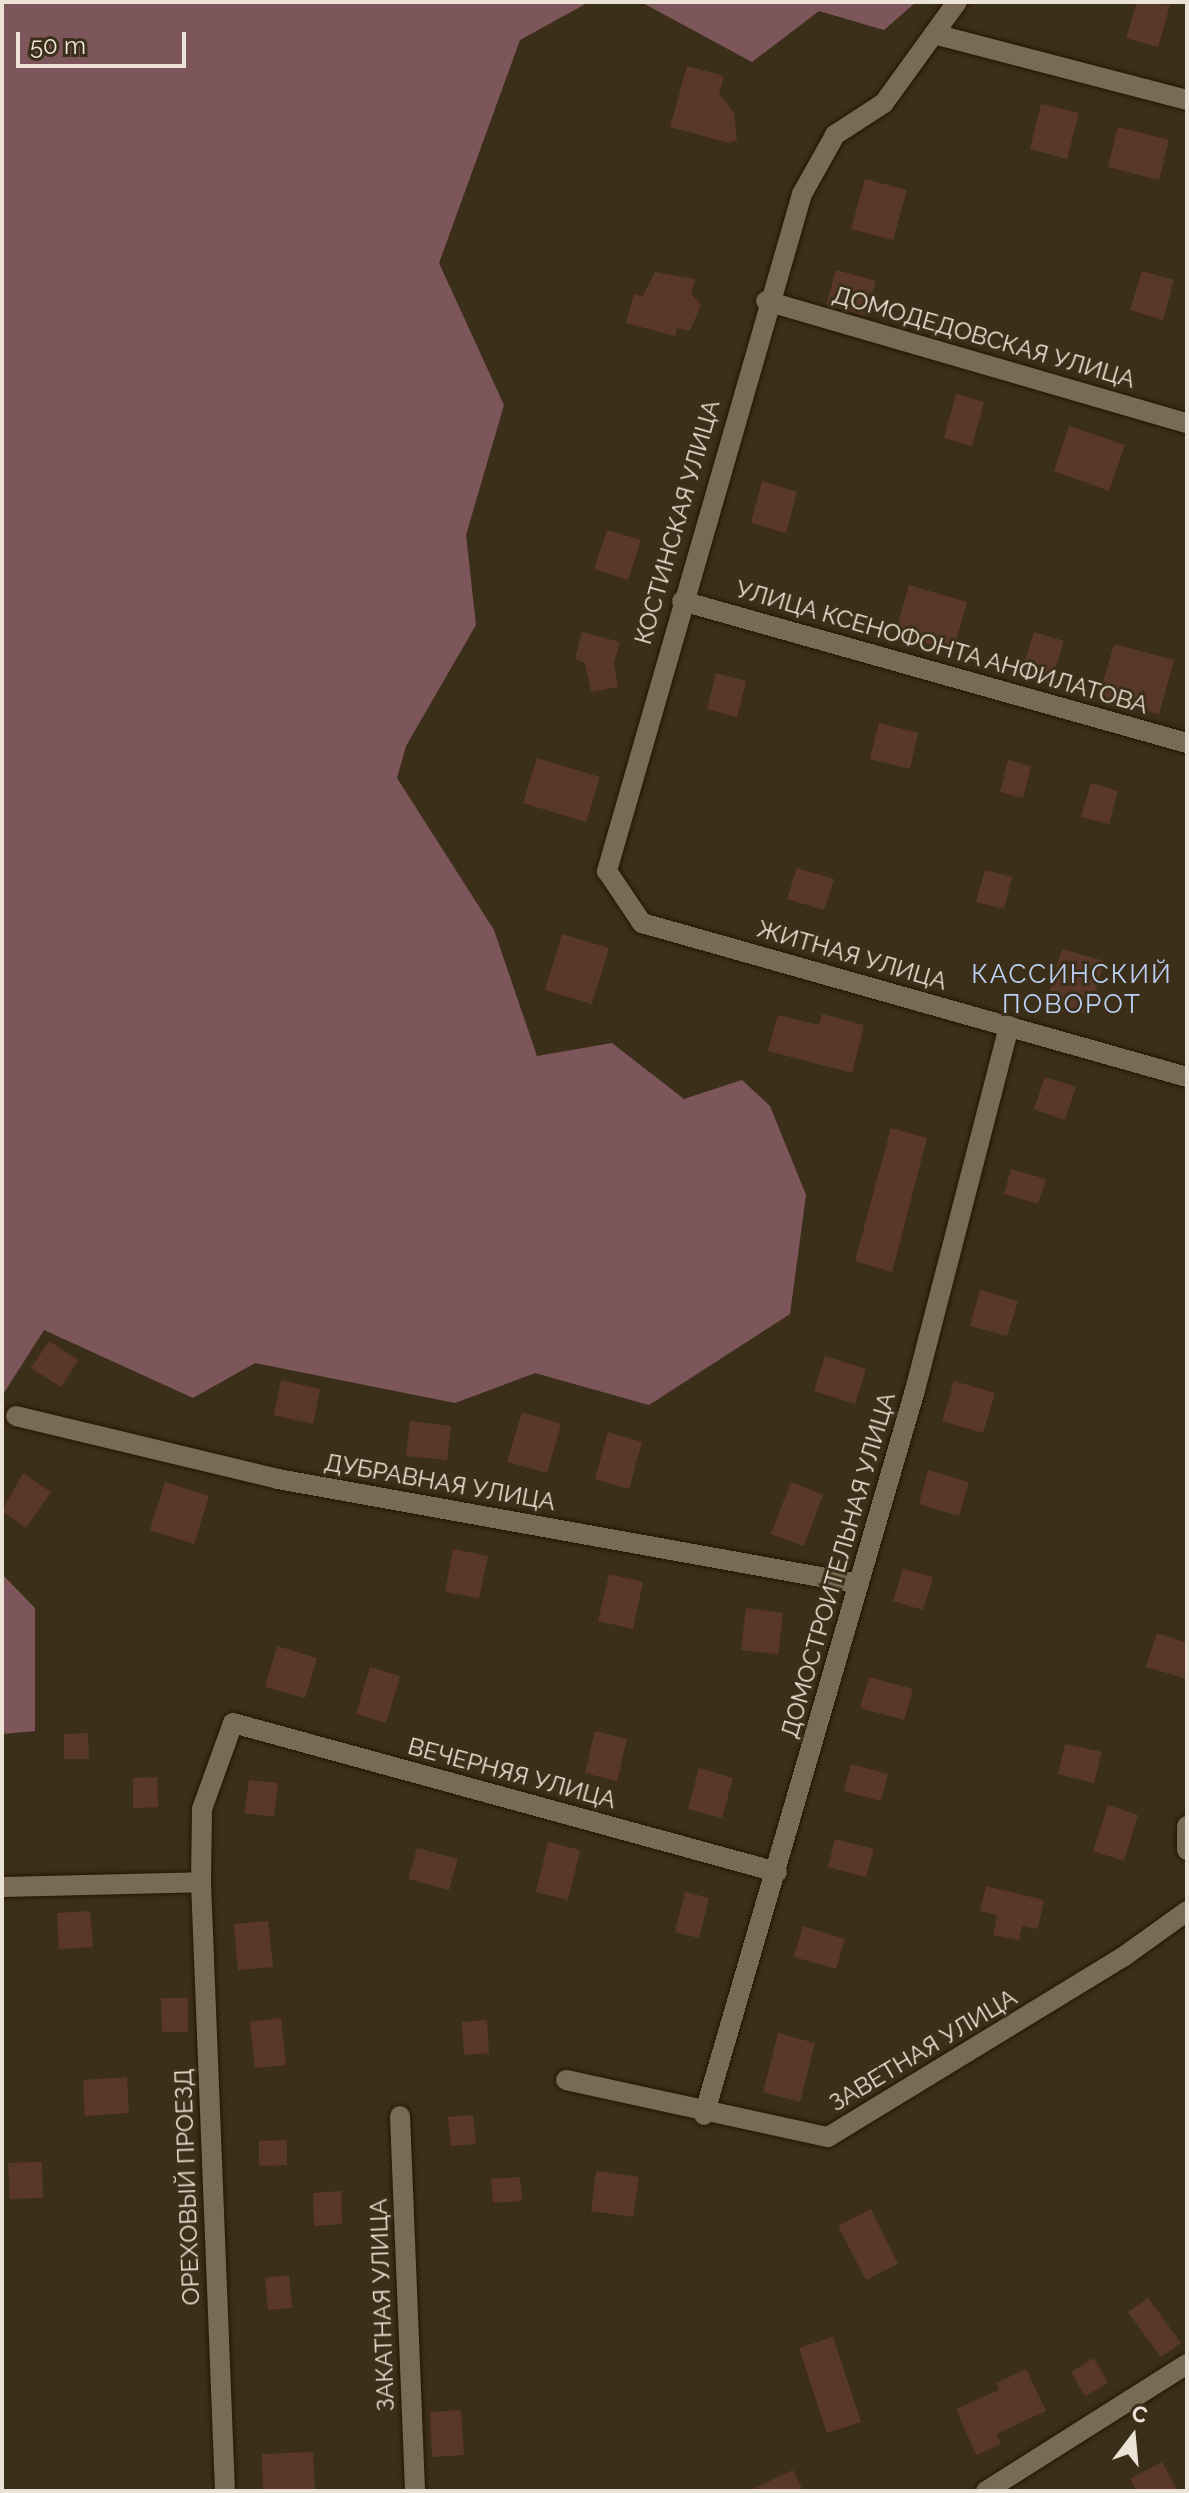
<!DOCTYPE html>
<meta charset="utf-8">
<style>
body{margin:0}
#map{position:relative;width:1189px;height:2493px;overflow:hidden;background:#3c2f19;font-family:Raleway,sans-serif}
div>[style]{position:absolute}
.forest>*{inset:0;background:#7d565c}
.building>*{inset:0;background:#59382a}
.roads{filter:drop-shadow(0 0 2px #231603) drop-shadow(0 0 2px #231603)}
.minor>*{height:20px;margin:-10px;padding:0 10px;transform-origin:10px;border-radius:10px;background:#796a53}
span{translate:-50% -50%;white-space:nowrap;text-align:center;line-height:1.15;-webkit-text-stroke:6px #3c2f19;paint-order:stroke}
.street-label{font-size:24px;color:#ebe3d6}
.neighbourhood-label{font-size:26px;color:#bccff7;letter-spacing:2px}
.frame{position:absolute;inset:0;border:4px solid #ebe3d6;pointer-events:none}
.north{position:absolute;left:1093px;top:2397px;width:80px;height:80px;-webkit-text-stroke:6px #3c2f19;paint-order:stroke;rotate:16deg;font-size:22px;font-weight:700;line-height:32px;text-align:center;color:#ebe3d6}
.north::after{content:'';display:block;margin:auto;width:28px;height:36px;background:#ebe3d6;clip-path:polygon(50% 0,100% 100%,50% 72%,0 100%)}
.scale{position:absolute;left:16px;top:32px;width:170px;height:36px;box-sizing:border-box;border:4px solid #ebe3d6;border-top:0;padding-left:10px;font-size:24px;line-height:28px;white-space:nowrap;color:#ebe3d6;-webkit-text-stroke:6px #3c2f19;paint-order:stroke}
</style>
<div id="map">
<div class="forest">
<i style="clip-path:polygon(2px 2px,589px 2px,520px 40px,439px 263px,504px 405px,466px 535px,476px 625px,406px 746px,397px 778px,494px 930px,537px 1056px,612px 1043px,684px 1099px,742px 1080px,770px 1106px,806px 1195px,790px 1314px,649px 1405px,535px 1373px,455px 1403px,255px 1363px,193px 1398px,44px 1330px,2px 1396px)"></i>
<i style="clip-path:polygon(641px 2px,916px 2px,884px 30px,819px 11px,752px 62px)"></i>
<i style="clip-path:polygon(2px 1574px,35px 1608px,35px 1731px,2px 1734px)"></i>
</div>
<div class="building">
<i style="clip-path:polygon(1137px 2px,1170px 5px,1158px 47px,1126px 38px)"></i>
<i style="clip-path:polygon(687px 66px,724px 76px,719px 93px,734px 113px,737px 140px,730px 143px,670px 127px)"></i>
<i style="clip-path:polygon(1041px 104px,1079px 113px,1067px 159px,1030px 149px)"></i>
<i style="clip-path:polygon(1118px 127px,1169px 140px,1159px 180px,1108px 167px)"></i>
<i style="clip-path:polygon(865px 179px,907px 190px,893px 240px,851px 229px)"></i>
<i style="clip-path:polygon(836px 270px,876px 281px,866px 316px,826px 305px)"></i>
<i style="clip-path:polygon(1142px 271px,1174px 280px,1163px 320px,1130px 310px)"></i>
<i style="clip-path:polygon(655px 272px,695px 279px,691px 294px,701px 305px,690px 331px,677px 328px,675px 336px,626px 323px,634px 294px,643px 296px)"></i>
<i style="clip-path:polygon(956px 394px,984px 402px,972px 446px,944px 438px)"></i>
<i style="clip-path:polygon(1069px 426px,1125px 445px,1109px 491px,1054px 471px)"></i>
<i style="clip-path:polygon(762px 481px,797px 492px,786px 533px,751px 523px)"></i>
<i style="clip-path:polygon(607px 530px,641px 540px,628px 580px,594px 569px)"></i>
<i style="clip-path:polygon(909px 585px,967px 602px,953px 651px,895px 634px)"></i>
<i style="clip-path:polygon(582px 632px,620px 642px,614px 663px,618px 687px,591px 692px,585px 663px,575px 659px)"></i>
<i style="clip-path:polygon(1034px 632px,1064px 641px,1051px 683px,1021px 674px)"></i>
<i style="clip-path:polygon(1114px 644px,1174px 660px,1159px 714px,1099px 696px)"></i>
<i style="clip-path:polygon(716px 673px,746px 681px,737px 717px,707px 709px)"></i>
<i style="clip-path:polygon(879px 723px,918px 733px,910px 769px,870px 759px)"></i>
<i style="clip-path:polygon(537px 758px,600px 777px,586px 822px,523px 803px)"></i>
<i style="clip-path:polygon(1008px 760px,1031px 766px,1023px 798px,1000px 792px)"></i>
<i style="clip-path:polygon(1091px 783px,1118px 791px,1109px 824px,1081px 817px)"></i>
<i style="clip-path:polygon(797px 868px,834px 879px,824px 910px,787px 899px)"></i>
<i style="clip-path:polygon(985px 870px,1012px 877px,1004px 909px,976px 902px)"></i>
<i style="clip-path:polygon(562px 934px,609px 948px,592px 1004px,545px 990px)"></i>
<i style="clip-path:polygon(1062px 949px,1104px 961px,1089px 1015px,1046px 1003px)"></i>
<i style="clip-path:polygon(822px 1014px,864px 1025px,852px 1073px,768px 1051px,778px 1015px,819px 1025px)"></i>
<i style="clip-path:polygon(1045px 1077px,1076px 1087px,1065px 1120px,1034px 1109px)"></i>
<i style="clip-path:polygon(891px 1128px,927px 1138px,892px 1272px,855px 1261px)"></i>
<i style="clip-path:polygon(1011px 1169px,1046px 1179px,1038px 1204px,1004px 1194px)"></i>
<i style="clip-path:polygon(980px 1290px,1018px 1301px,1007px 1336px,970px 1326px)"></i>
<i style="clip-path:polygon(49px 1341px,78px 1360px,61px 1387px,31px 1368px)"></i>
<i style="clip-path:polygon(825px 1356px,866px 1369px,855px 1404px,814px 1391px)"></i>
<i style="clip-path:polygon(281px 1380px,320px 1389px,313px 1424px,274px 1415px)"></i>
<i style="clip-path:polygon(954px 1381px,995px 1393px,983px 1433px,942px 1421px)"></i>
<i style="clip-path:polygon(522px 1412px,561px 1424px,547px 1473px,507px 1462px)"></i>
<i style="clip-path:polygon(410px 1421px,451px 1426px,447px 1460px,406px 1456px)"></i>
<i style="clip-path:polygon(608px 1432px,642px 1442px,629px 1489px,595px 1479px)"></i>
<i style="clip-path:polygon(928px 1470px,969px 1482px,959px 1516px,919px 1504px)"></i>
<i style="clip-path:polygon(23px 1473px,51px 1492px,26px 1528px,2px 1511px)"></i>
<i style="clip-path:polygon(165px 1482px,209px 1496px,194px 1544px,150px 1530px)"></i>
<i style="clip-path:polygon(791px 1482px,823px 1495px,804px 1546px,771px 1534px)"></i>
<i style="clip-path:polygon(453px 1549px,488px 1556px,479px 1598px,445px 1592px)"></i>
<i style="clip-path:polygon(903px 1569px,933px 1577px,923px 1610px,893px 1601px)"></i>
<i style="clip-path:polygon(609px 1574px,643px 1582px,633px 1629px,598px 1621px)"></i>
<i style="clip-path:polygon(746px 1608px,783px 1613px,778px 1654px,741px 1650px)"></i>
<i style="clip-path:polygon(1157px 1633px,1187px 1643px,1187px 1679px,1146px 1667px)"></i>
<i style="clip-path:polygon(277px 1646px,317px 1658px,305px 1698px,265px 1687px)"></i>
<i style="clip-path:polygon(370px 1667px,400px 1676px,386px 1723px,356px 1714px)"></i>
<i style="clip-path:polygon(869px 1677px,913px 1689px,904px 1720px,860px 1708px)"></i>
<i style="clip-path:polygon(595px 1731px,627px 1739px,617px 1781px,585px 1773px)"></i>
<i style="clip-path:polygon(88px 1733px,89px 1759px,64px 1759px,64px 1734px)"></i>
<i style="clip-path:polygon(1065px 1744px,1102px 1752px,1094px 1783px,1058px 1774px)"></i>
<i style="clip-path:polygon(851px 1764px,888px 1774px,881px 1801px,844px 1791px)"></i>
<i style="clip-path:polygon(699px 1768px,733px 1778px,722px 1818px,688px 1809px)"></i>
<i style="clip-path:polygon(157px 1777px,158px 1807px,133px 1808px,133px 1778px)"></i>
<i style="clip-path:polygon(249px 1780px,278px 1783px,274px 1817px,244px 1813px)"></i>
<i style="clip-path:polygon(1108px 1805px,1138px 1815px,1124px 1861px,1093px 1851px)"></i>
<i style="clip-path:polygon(835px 1839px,874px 1849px,866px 1877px,828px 1867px)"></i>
<i style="clip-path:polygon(548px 1842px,580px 1850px,568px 1900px,536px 1892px)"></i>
<i style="clip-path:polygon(417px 1848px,458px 1859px,449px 1890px,408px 1879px)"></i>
<i style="clip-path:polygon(986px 1886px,1044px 1900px,1038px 1929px,1022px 1926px,1019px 1940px,993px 1935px,997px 1915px,980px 1911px)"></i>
<i style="clip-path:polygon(685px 1892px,709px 1898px,699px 1938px,675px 1932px)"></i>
<i style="clip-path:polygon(90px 1911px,93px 1947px,59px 1949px,57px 1913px)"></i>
<i style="clip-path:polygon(268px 1921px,273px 1967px,238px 1970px,234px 1924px)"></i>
<i style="clip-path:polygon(803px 1926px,845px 1939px,836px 1969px,794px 1957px)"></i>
<i style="clip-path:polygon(161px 1998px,188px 1998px,188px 2032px,162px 2032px)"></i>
<i style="clip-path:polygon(281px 2018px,286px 2065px,255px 2068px,250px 2022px)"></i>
<i style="clip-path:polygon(487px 2020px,489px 2053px,464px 2055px,462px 2022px)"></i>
<i style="clip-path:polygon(778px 2033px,815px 2043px,800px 2102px,763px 2092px)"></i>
<i style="clip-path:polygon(127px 2077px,129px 2113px,85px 2116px,83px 2080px)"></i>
<i style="clip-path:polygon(473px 2115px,476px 2144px,451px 2146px,448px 2117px)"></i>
<i style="clip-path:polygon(287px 2140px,287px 2165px,259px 2166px,259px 2141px)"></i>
<i style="clip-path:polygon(42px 2162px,43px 2198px,10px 2199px,8px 2163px)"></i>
<i style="clip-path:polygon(596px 2171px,639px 2177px,633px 2217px,591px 2211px)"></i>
<i style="clip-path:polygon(520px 2177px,522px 2201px,493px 2203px,491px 2179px)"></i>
<i style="clip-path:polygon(341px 2191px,342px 2224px,314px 2226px,313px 2193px)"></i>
<i style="clip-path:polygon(871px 2209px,898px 2264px,866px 2280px,838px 2226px)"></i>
<i style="clip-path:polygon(289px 2275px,292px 2308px,268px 2310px,265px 2278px)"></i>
<i style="clip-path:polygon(1148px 2298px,1181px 2343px,1161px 2357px,1128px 2312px)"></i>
<i style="clip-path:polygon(833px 2337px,861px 2422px,827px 2433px,799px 2348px)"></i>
<i style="clip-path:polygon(1094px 2358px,1108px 2383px,1085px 2396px,1071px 2372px)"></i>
<i style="clip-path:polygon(1026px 2369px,1046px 2411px,996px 2434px,1001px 2444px,976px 2455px,956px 2409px,999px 2390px,996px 2383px)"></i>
<i style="clip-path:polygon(461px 2410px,464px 2455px,432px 2457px,430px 2412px)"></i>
<i style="clip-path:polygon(313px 2452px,315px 2489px,263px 2491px,262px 2454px)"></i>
<i style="clip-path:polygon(1162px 2462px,1178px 2491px,1137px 2491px,1130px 2479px)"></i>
<i style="clip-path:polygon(793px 2470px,803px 2491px,748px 2491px)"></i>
</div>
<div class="roads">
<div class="minor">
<i style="left:957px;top:2px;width:125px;rotate:125.9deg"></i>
<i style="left:884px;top:103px;width:59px;rotate:146.9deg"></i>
<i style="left:835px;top:135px;width:68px;rotate:119.2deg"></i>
<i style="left:802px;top:194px;width:705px;rotate:106.07deg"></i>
<i style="left:607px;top:871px;width:63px;rotate:56.1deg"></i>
<i style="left:642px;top:923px;width:566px;rotate:15.78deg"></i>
<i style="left:934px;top:34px;width:261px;rotate:14.6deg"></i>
<i style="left:766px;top:301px;width:438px;rotate:16.2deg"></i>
<i style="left:682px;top:601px;width:525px;rotate:15.71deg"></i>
<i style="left:16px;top:1416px;width:269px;rotate:13.5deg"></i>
<i style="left:278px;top:1479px;width:590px;rotate:10.24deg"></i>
<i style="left:1187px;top:1826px;width:24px;rotate:90deg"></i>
<i style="left:2px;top:1887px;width:199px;rotate:-1.4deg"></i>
<i style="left:566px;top:2080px;width:268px;rotate:12.3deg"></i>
<i style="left:828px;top:2137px;width:346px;rotate:-31.4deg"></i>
<i style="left:1123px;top:1957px;width:79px;rotate:-35.7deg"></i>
<i style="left:704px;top:2115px;width:755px;rotate:-73.77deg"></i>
<i style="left:915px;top:1390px;width:376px;rotate:-75.5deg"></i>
<i style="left:400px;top:2116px;width:375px;rotate:87.7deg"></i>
<i style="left:225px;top:2491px;width:609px;rotate:-92.26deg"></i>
<i style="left:201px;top:1882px;width:73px;rotate:-89.2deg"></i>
<i style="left:202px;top:1809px;width:91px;rotate:-70.2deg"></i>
<i style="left:233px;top:1723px;width:564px;rotate:15.32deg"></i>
<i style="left:986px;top:2491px;width:238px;rotate:-32.3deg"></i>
</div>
</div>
<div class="street-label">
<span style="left:984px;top:337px;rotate:16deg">ДОМОДЕДОВСКАЯ УЛИЦА</span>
<span style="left:677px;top:522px;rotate:-74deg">КОСТИНСКАЯ УЛИЦА</span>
<span style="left:942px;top:647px;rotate:16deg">УЛИЦА КСЕНОФОНТА АНФИЛАТОВА</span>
<span style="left:852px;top:955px;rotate:16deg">ЖИТНАЯ УЛИЦА</span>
<span style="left:440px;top:1482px;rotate:10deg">ДУБРАВНАЯ УЛИЦА</span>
<span style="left:838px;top:1565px;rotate:-74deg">ДОМОСТРОИТЕЛЬНАЯ УЛИЦА</span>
<span style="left:512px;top:1773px;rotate:15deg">ВЕЧЕРНЯЯ УЛИЦА</span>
<span style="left:923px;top:2050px;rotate:-31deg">ЗАВЕТНАЯ УЛИЦА</span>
<span style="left:187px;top:2187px;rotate:-92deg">ОРЕХОВЫЙ ПРОЕЗД</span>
<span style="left:382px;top:2305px;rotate:-92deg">ЗАКАТНАЯ УЛИЦА</span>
</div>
<div class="neighbourhood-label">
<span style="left:1072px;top:990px">КАССИНСКИЙ<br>ПОВОРОТ</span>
</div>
<div class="frame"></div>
<div class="north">С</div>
<div class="scale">50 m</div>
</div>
